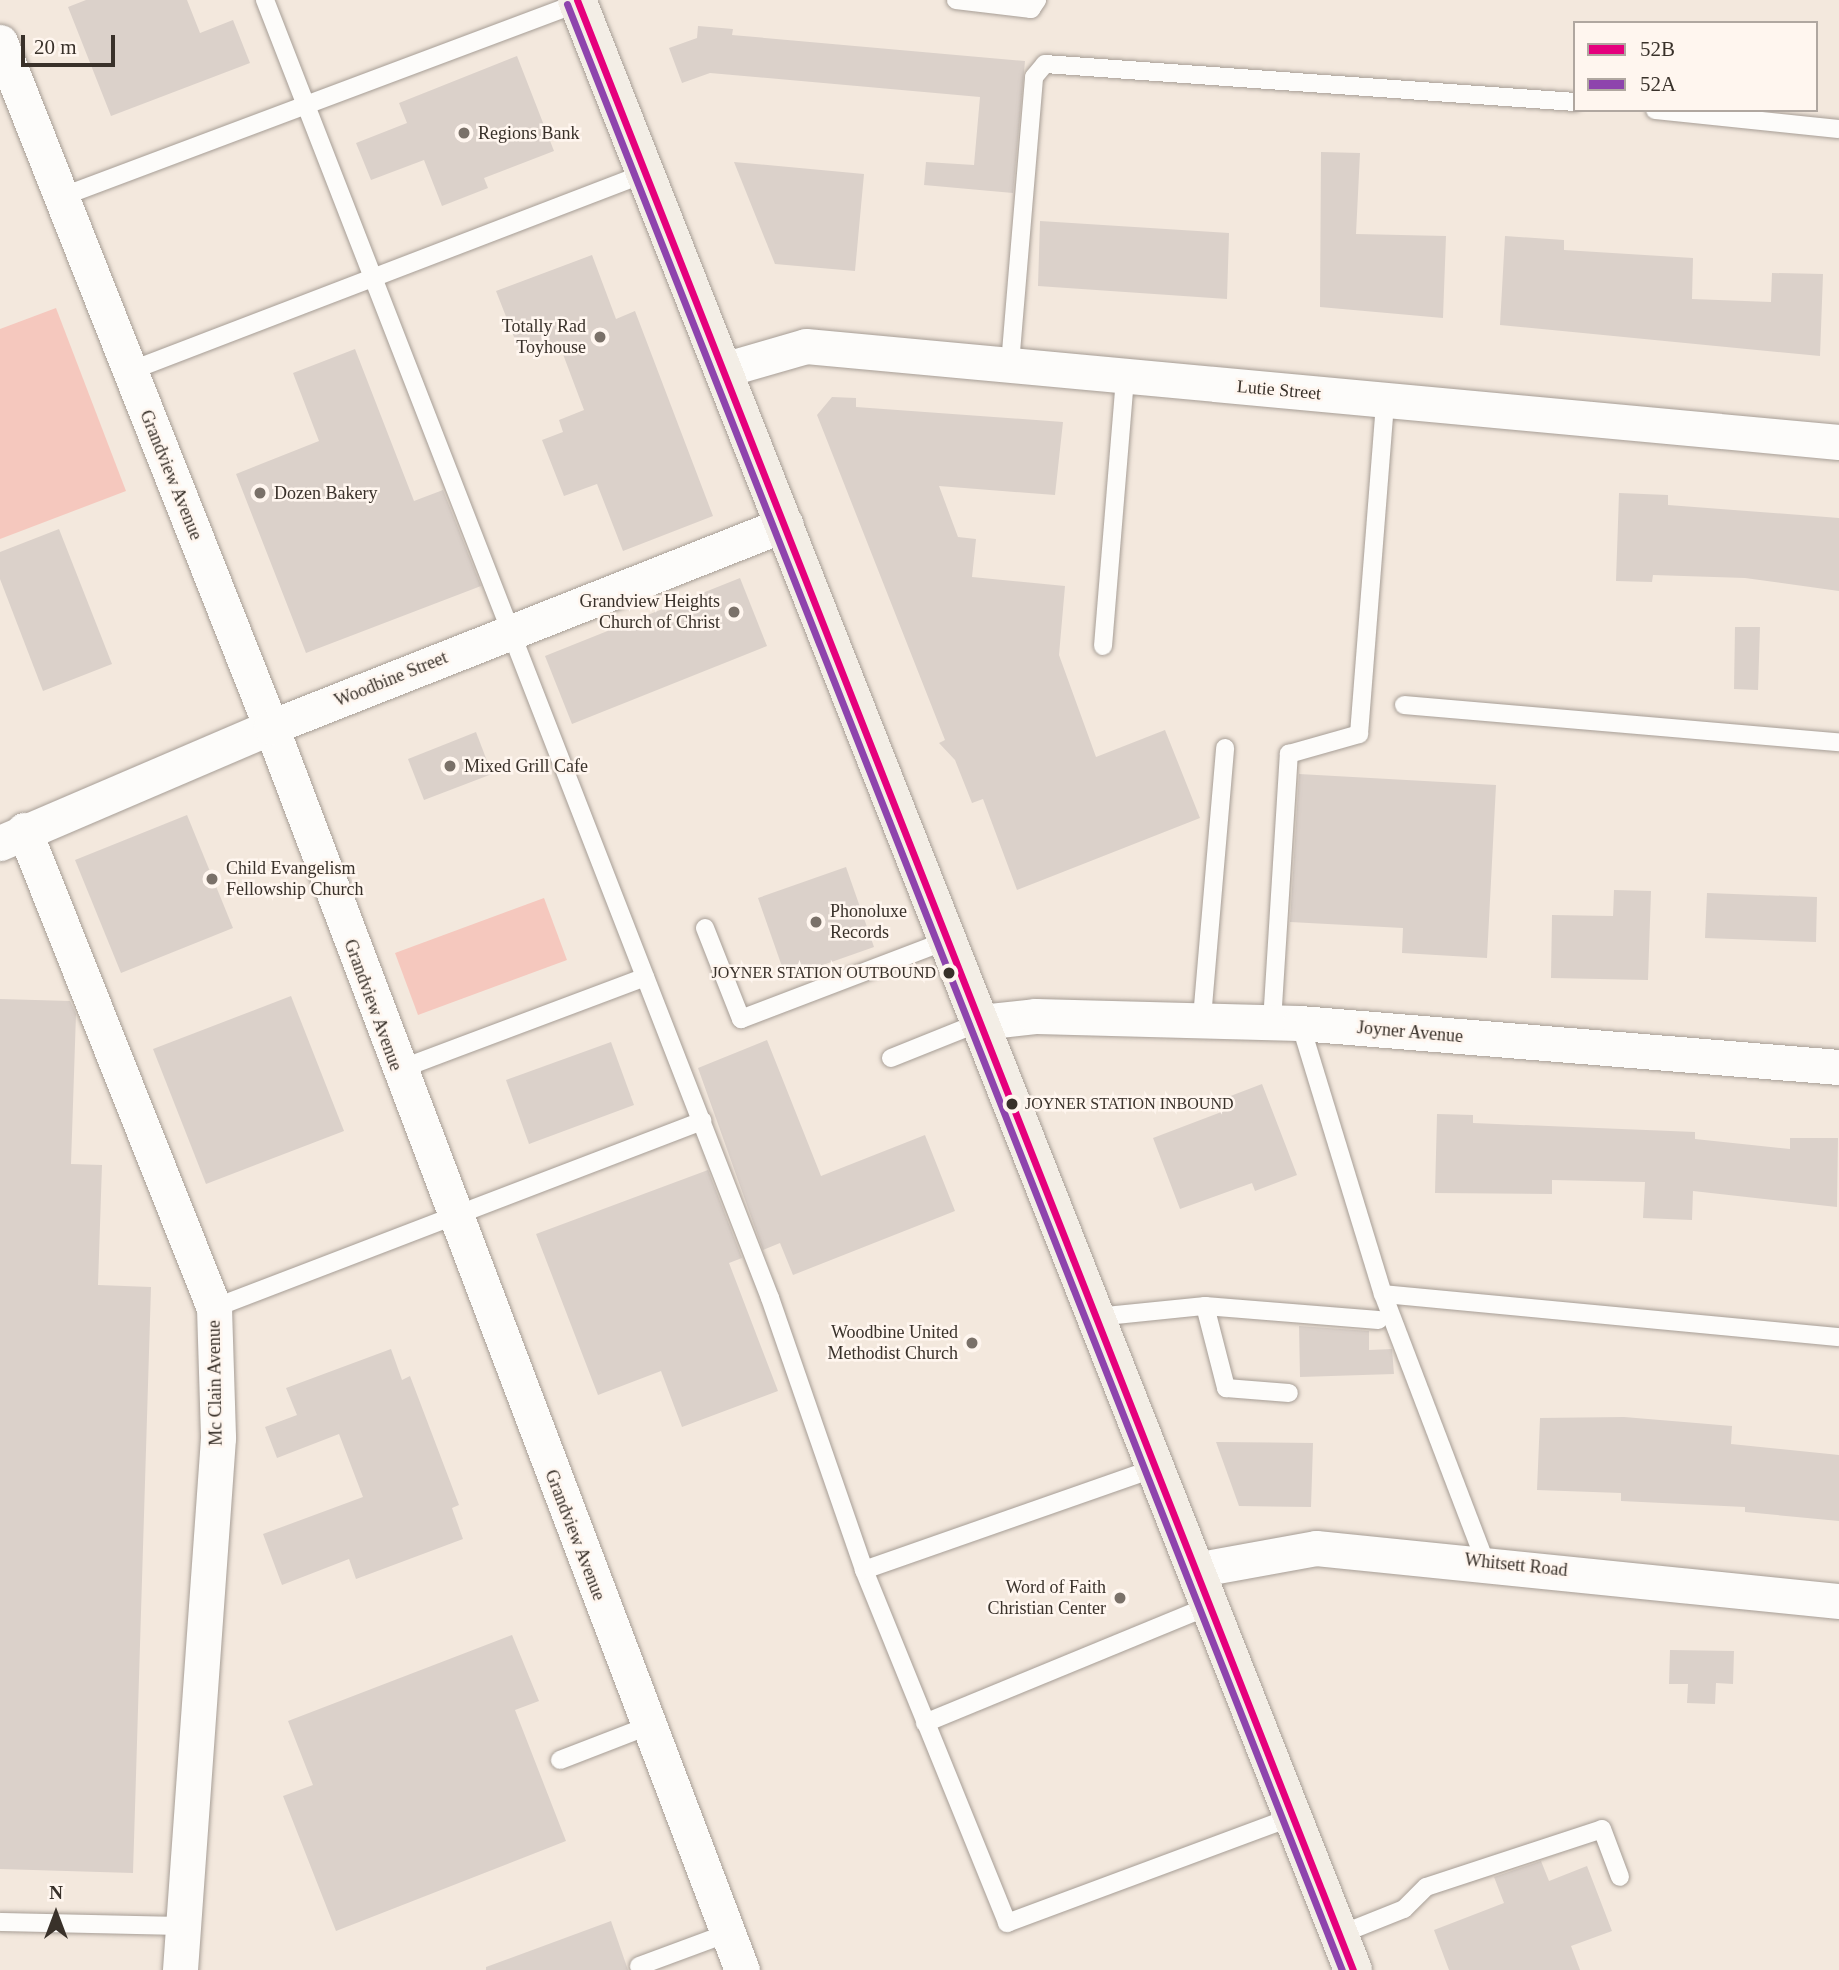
<!DOCTYPE html>
<style>
body{margin:0}
#map{position:relative;width:1839px;height:1970px;overflow:hidden;background:#f3e8dd;font-family:"Times New Roman",serif}
div>[style]{position:absolute}
.green>*{inset:0;background:#f5c8be}
.building>*{inset:0;background:#dbd1ca}
.roads{filter:drop-shadow(0 0 2px #a79e96) drop-shadow(0 0 2px #a79e96)}
.service>*{height:18px;margin:-9px;padding:0 9px;transform-origin:9px;border-radius:9px;background:#fdfcfa}
.minor>*{height:35px;margin:-17.5px;padding:0 17.5px;transform-origin:17.5px;border-radius:17.5px;background:#fdfcfa}
.primary>*{height:38px;margin:-19px;padding:0 19px;transform-origin:19px;border-radius:19px;background:#f3eee6}
.bus-1>*{height:7px;margin:-3.5px;padding:0 3.5px;transform-origin:3.5px;border-radius:3.5px;background:#e5007d}
.bus-2>*{height:7px;margin:-3.5px;padding:0 3.5px;transform-origin:3.5px;border-radius:3.5px;background:#8e44ad}
.dots>*{width:19px;height:19px;translate:-50% -50%;box-sizing:border-box;border:4px solid #fff6ef;border-radius:50%}
span{translate:-50% -50%;white-space:nowrap;text-align:center;line-height:1.15;-webkit-text-stroke:5px #fff6ef;paint-order:stroke}
.bus-label{font-size:16px;color:#39312a}
.right{translate:-100% -50%;text-align:right}
.left{translate:0 -50%;text-align:left}
.poi-label{font-size:18px;color:#39312a}
.street-label{font-size:18px;color:#39312a}
.legend{position:absolute;left:1573px;top:21px;width:245px;height:91px;box-sizing:border-box;background:#fff6ef;border:2px solid #b0a7a0;margin:0;padding:9px 12px;list-style:none;font-size:21px;color:#39312a}
.legend li{display:flex;align-items:center;gap:14px;height:35px}
.legend b{width:35px;border:2px solid #b0a7a0}
.north{position:absolute;left:21px;top:1879px;width:70px;height:70px;-webkit-text-stroke:5px #fff6ef;paint-order:stroke;rotate:0deg;font-size:19px;font-weight:700;line-height:28px;text-align:center;color:#39312a}
.north::after{content:'';display:block;margin:auto;width:24px;height:32px;background:#39312a;clip-path:polygon(50% 0,100% 100%,50% 72%,0 100%)}
.scale{position:absolute;left:21px;top:35px;width:94px;height:32px;box-sizing:border-box;border:4px solid #39312a;border-top:0;padding-left:9px;font-size:21px;line-height:24px;white-space:nowrap;color:#39312a;-webkit-text-stroke:5px #fff6ef;paint-order:stroke}
</style>
<div id="map">
<div class="green">
<i style="clip-path:polygon(56px 308px,126px 491px,0 539px,0 329px)"></i>
<i style="clip-path:polygon(544px 898px,567px 960px,418px 1015px,395px 953px)"></i>
</div>
<div class="building">
<i style="clip-path:polygon(86px 0,187px 0,200px 33px,233px 20px,250px 63px,111px 116px,68px 7px)"></i>
<i style="clip-path:polygon(698px 26px,733px 29px,732px 35px,1025px 61px,1013px 193px,924px 185px,926px 162px,974px 165px,980px 97px,710px 73px,682px 83px,669px 48px,697px 38px)"></i>
<i style="clip-path:polygon(517px 56px,554px 151px,484px 178px,488px 188px,442px 206px,424px 160px,371px 180px,356px 143px,407px 123px,399px 103px)"></i>
<i style="clip-path:polygon(1321px 152px,1360px 153px,1356px 234px,1446px 236px,1443px 318px,1320px 307px)"></i>
<i style="clip-path:polygon(734px 162px,864px 174px,855px 271px,775px 264px)"></i>
<i style="clip-path:polygon(1040px 221px,1229px 233px,1227px 299px,1038px 286px)"></i>
<i style="clip-path:polygon(1505px 236px,1564px 240px,1564px 250px,1693px 258px,1692px 299px,1771px 302px,1772px 273px,1823px 274px,1820px 356px,1500px 325px)"></i>
<i style="clip-path:polygon(592px 255px,616px 319px,635px 311px,713px 516px,623px 551px,597px 484px,564px 496px,542px 440px,563px 432px,559px 420px,584px 410px,558px 341px,521px 355px,496px 291px)"></i>
<i style="clip-path:polygon(355px 349px,414px 501px,443px 490px,481px 586px,306px 653px,236px 474px,319px 441px,293px 373px)"></i>
<i style="clip-path:polygon(832px 397px,856px 398px,856px 407px,1063px 422px,1055px 495px,939px 486px,958px 537px,976px 539px,972px 577px,1065px 586px,1059px 655px,1096px 757px,1165px 730px,1200px 818px,1017px 890px,983px 799px,972px 803px,955px 760px,939px 743px,945px 740px,817px 415px)"></i>
<i style="clip-path:polygon(1619px 493px,1668px 495px,1668px 505px,1839px 518px,1839px 591px,1745px 578px,1653px 575px,1652px 582px,1616px 581px)"></i>
<i style="clip-path:polygon(59px 529px,112px 664px,43px 691px,0 579px,0 552px)"></i>
<i style="clip-path:polygon(740px 578px,767px 646px,572px 724px,545px 656px)"></i>
<i style="clip-path:polygon(1735px 627px,1760px 627px,1758px 690px,1734px 689px)"></i>
<i style="clip-path:polygon(476px 732px,492px 774px,424px 800px,408px 759px)"></i>
<i style="clip-path:polygon(1299px 774px,1496px 785px,1487px 958px,1402px 953px,1403px 928px,1290px 922px)"></i>
<i style="clip-path:polygon(187px 815px,233px 928px,121px 973px,75px 860px)"></i>
<i style="clip-path:polygon(846px 867px,874px 947px,786px 978px,758px 898px)"></i>
<i style="clip-path:polygon(1614px 890px,1651px 891px,1648px 980px,1551px 978px,1552px 915px,1613px 916px)"></i>
<i style="clip-path:polygon(1707px 893px,1817px 897px,1816px 942px,1705px 938px)"></i>
<i style="clip-path:polygon(291px 996px,344px 1131px,206px 1184px,153px 1049px)"></i>
<i style="clip-path:polygon(0 999px,70px 1001px,76px 1014px,71px 1164px,102px 1165px,98px 1285px,151px 1287px,133px 1873px,0 1869px)"></i>
<i style="clip-path:polygon(767px 1040px,821px 1176px,925px 1135px,955px 1211px,793px 1275px,780px 1243px,763px 1250px,698px 1068px)"></i>
<i style="clip-path:polygon(611px 1042px,634px 1105px,529px 1144px,506px 1080px)"></i>
<i style="clip-path:polygon(1262px 1084px,1297px 1175px,1255px 1191px,1252px 1183px,1180px 1209px,1153px 1138px,1224px 1111px,1220px 1100px)"></i>
<i style="clip-path:polygon(1437px 1114px,1473px 1115px,1473px 1123px,1695px 1132px,1695px 1139px,1790px 1149px,1790px 1138px,1838px 1138px,1837px 1207px,1693px 1191px,1692px 1220px,1643px 1218px,1645px 1182px,1552px 1180px,1552px 1194px,1435px 1193px)"></i>
<i style="clip-path:polygon(708px 1170px,742px 1258px,729px 1263px,778px 1391px,682px 1427px,661px 1371px,598px 1395px,536px 1234px)"></i>
<i style="clip-path:polygon(1299px 1326px,1369px 1331px,1369px 1350px,1392px 1349px,1394px 1374px,1300px 1377px)"></i>
<i style="clip-path:polygon(391px 1349px,402px 1380px,410px 1376px,459px 1505px,452px 1508px,463px 1539px,356px 1579px,349px 1559px,282px 1585px,263px 1534px,363px 1497px,339px 1434px,277px 1458px,265px 1427px,297px 1415px,286px 1388px)"></i>
<i style="clip-path:polygon(1624px 1417px,1732px 1426px,1731px 1444px,1839px 1455px,1839px 1521px,1745px 1512px,1745px 1507px,1621px 1501px,1621px 1493px,1537px 1490px,1540px 1418px)"></i>
<i style="clip-path:polygon(1216px 1442px,1313px 1443px,1311px 1507px,1239px 1506px)"></i>
<i style="clip-path:polygon(512px 1635px,539px 1701px,515px 1710px,566px 1841px,336px 1931px,283px 1796px,313px 1785px,288px 1721px)"></i>
<i style="clip-path:polygon(1670px 1650px,1734px 1651px,1733px 1684px,1716px 1683px,1715px 1704px,1687px 1703px,1688px 1684px,1669px 1684px)"></i>
<i style="clip-path:polygon(1541px 1861px,1549px 1881px,1587px 1866px,1612px 1931px,1571px 1946px,1580px 1970px,1449px 1970px,1434px 1930px,1504px 1903px,1494px 1877px)"></i>
<i style="clip-path:polygon(611px 1921px,628px 1970px,486px 1970px,486px 1967px)"></i>
</div>
<div class="roads">
<div class="service">
<i style="left:265px;top:0;width:1393px;rotate:68.74deg"></i>
<i style="left:770px;top:1298px;width:288px;rotate:70.9deg"></i>
<i style="left:864px;top:1570px;width:381px;rotate:67.9deg"></i>
<i style="left:1007px;top:1923px;width:304px;rotate:-20.4deg"></i>
<i style="left:956px;top:0;width:76px;rotate:6.8deg"></i>
<i style="left:1031px;top:9px;width:11px;rotate:-56deg"></i>
<i style="left:1655px;top:110px;width:185px;rotate:5.9deg"></i>
<i style="left:61px;top:197px;width:552px;rotate:-20.57deg"></i>
<i style="left:1010px;top:364px;width:288px;rotate:-85.2deg"></i>
<i style="left:1034px;top:77px;width:17px;rotate:-50deg"></i>
<i style="left:1045px;top:64px;width:531px;rotate:4.1deg"></i>
<i style="left:130px;top:371px;width:553px;rotate:-20.99deg"></i>
<i style="left:1103px;top:646px;width:271px;rotate:-85.3deg"></i>
<i style="left:1404px;top:705px;width:437px;rotate:4.9deg"></i>
<i style="left:705px;top:928px;width:98px;rotate:68.4deg"></i>
<i style="left:741px;top:1019px;width:222px;rotate:-20.9deg"></i>
<i style="left:1202px;top:1018px;width:271px;rotate:-85.1deg"></i>
<i style="left:1272px;top:1022px;width:269px;rotate:-86.4deg"></i>
<i style="left:1289px;top:754px;width:73px;rotate:-15.9deg"></i>
<i style="left:1359px;top:734px;width:335px;rotate:-85.5deg"></i>
<i style="left:1300px;top:1023px;width:283px;rotate:73deg"></i>
<i style="left:1383px;top:1294px;width:286px;rotate:69.1deg"></i>
<i style="left:891px;top:1058px;width:97px;rotate:-21.8deg"></i>
<i style="left:398px;top:1070px;width:264px;rotate:-20.6deg"></i>
<i style="left:1383px;top:1294px;width:458px;rotate:5.4deg"></i>
<i style="left:1205px;top:1306px;width:85px;rotate:75.6deg"></i>
<i style="left:1226px;top:1388px;width:63px;rotate:4.5deg"></i>
<i style="left:214px;top:1308px;width:523px;rotate:-20.97deg"></i>
<i style="left:1096px;top:1317px;width:110px;rotate:-5.8deg"></i>
<i style="left:1205px;top:1306px;width:174px;rotate:4.6deg"></i>
<i style="left:864px;top:1570px;width:308px;rotate:-19.3deg"></i>
<i style="left:925px;top:1723px;width:307px;rotate:-22.4deg"></i>
<i style="left:560px;top:1760px;width:94px;rotate:-21.1deg"></i>
<i style="left:0;top:1922px;width:183px;rotate:1.3deg"></i>
<i style="left:1339px;top:1935px;width:70px;rotate:-21.8deg"></i>
<i style="left:1404px;top:1909px;width:31px;rotate:-45deg"></i>
<i style="left:1426px;top:1887px;width:185px;rotate:-18.2deg"></i>
<i style="left:1602px;top:1829px;width:51px;rotate:69.4deg"></i>
<i style="left:639px;top:1966px;width:95px;rotate:-20.3deg"></i>
</div>
<div class="minor">
<i style="left:0;top:42px;width:737px;rotate:68.42deg"></i>
<i style="left:271px;top:727px;width:1329px;rotate:69.25deg"></i>
<i style="left:723px;top:370px;width:86px;rotate:-16.1deg"></i>
<i style="left:806px;top:346px;width:1037px;rotate:5.31deg"></i>
<i style="left:24px;top:830px;width:514px;rotate:68.32deg"></i>
<i style="left:214px;top:1308px;width:130px;rotate:88.2deg"></i>
<i style="left:218px;top:1438px;width:533px;rotate:94.09deg"></i>
<i style="left:0;top:843px;width:295px;rotate:-23.2deg"></i>
<i style="left:271px;top:727px;width:553px;rotate:-21.55deg"></i>
<i style="left:981px;top:1022px;width:54px;rotate:-6.3deg"></i>
<i style="left:1035px;top:1016px;width:265px;rotate:1.5deg"></i>
<i style="left:1300px;top:1023px;width:541px;rotate:4.67deg"></i>
<i style="left:1195px;top:1570px;width:123px;rotate:-10.3deg"></i>
<i style="left:1316px;top:1548px;width:526px;rotate:5.79deg"></i>
</div>
<div class="primary">
<i style="left:577px;top:0;width:2117px;rotate:68.5deg"></i>
</div>
</div>
<div class="bus-1">
<i style="left:577px;top:0;width:2117px;rotate:68.5deg"></i>
</div>
<div class="bus-2">
<i style="left:567px;top:4px;width:2113px;rotate:68.49deg"></i>
</div>
<div class="dots">
<i style="left:464px;top:133px;background:#7a7169"></i>
<i style="left:600px;top:337px;background:#7a7169"></i>
<i style="left:260px;top:493px;background:#7a7169"></i>
<i style="left:734px;top:612px;background:#7a7169"></i>
<i style="left:450px;top:766px;background:#7a7169"></i>
<i style="left:212px;top:879px;background:#7a7169"></i>
<i style="left:816px;top:922px;background:#7a7169"></i>
<i style="left:949px;top:973px;background:#39312a"></i>
<i style="left:1012px;top:1104px;background:#39312a"></i>
<i style="left:972px;top:1343px;background:#7a7169"></i>
<i style="left:1120px;top:1598px;background:#7a7169"></i>
</div>
<div class="bus-label">
<span class="right" style="left:936px;top:973px">JOYNER STATION OUTBOUND</span>
<span class="left" style="left:1025px;top:1104px">JOYNER STATION INBOUND</span>
</div>
<div class="poi-label">
<span class="left" style="left:478px;top:133px">Regions Bank</span>
<span class="right" style="left:586px;top:337px">Totally Rad<br>Toyhouse</span>
<span class="left" style="left:274px;top:493px">Dozen Bakery</span>
<span class="right" style="left:720px;top:612px">Grandview Heights<br>Church of Christ</span>
<span class="left" style="left:464px;top:766px">Mixed Grill Cafe</span>
<span class="left" style="left:226px;top:879px">Child Evangelism<br>Fellowship Church</span>
<span class="left" style="left:830px;top:922px">Phonoluxe<br>Records</span>
<span class="right" style="left:958px;top:1343px">Woodbine United<br>Methodist Church</span>
<span class="right" style="left:1106px;top:1598px">Word of Faith<br>Christian Center</span>
</div>
<div class="street-label">
<span style="left:1279px;top:390px;rotate:5deg">Lutie Street</span>
<span style="left:171px;top:475px;rotate:68deg">Grandview Avenue</span>
<span style="left:391px;top:679px;rotate:-22deg">Woodbine Street</span>
<span style="left:373px;top:1005px;rotate:70deg">Grandview Avenue</span>
<span style="left:1410px;top:1032px;rotate:5deg">Joyner Avenue</span>
<span style="left:215px;top:1383px;rotate:-91deg">Mc Clain Avenue</span>
<span style="left:575px;top:1535px;rotate:69deg">Grandview Avenue</span>
<span style="left:1516px;top:1565px;rotate:6deg">Whitsett Road</span>
</div>
<ul class="legend">
<li><b style="height:9px;background:#e5007d"></b>52B</li>
<li><b style="height:9px;background:#8e44ad"></b>52A</li>
</ul>
<div class="north">N</div>
<div class="scale">20 m</div>
</div>
